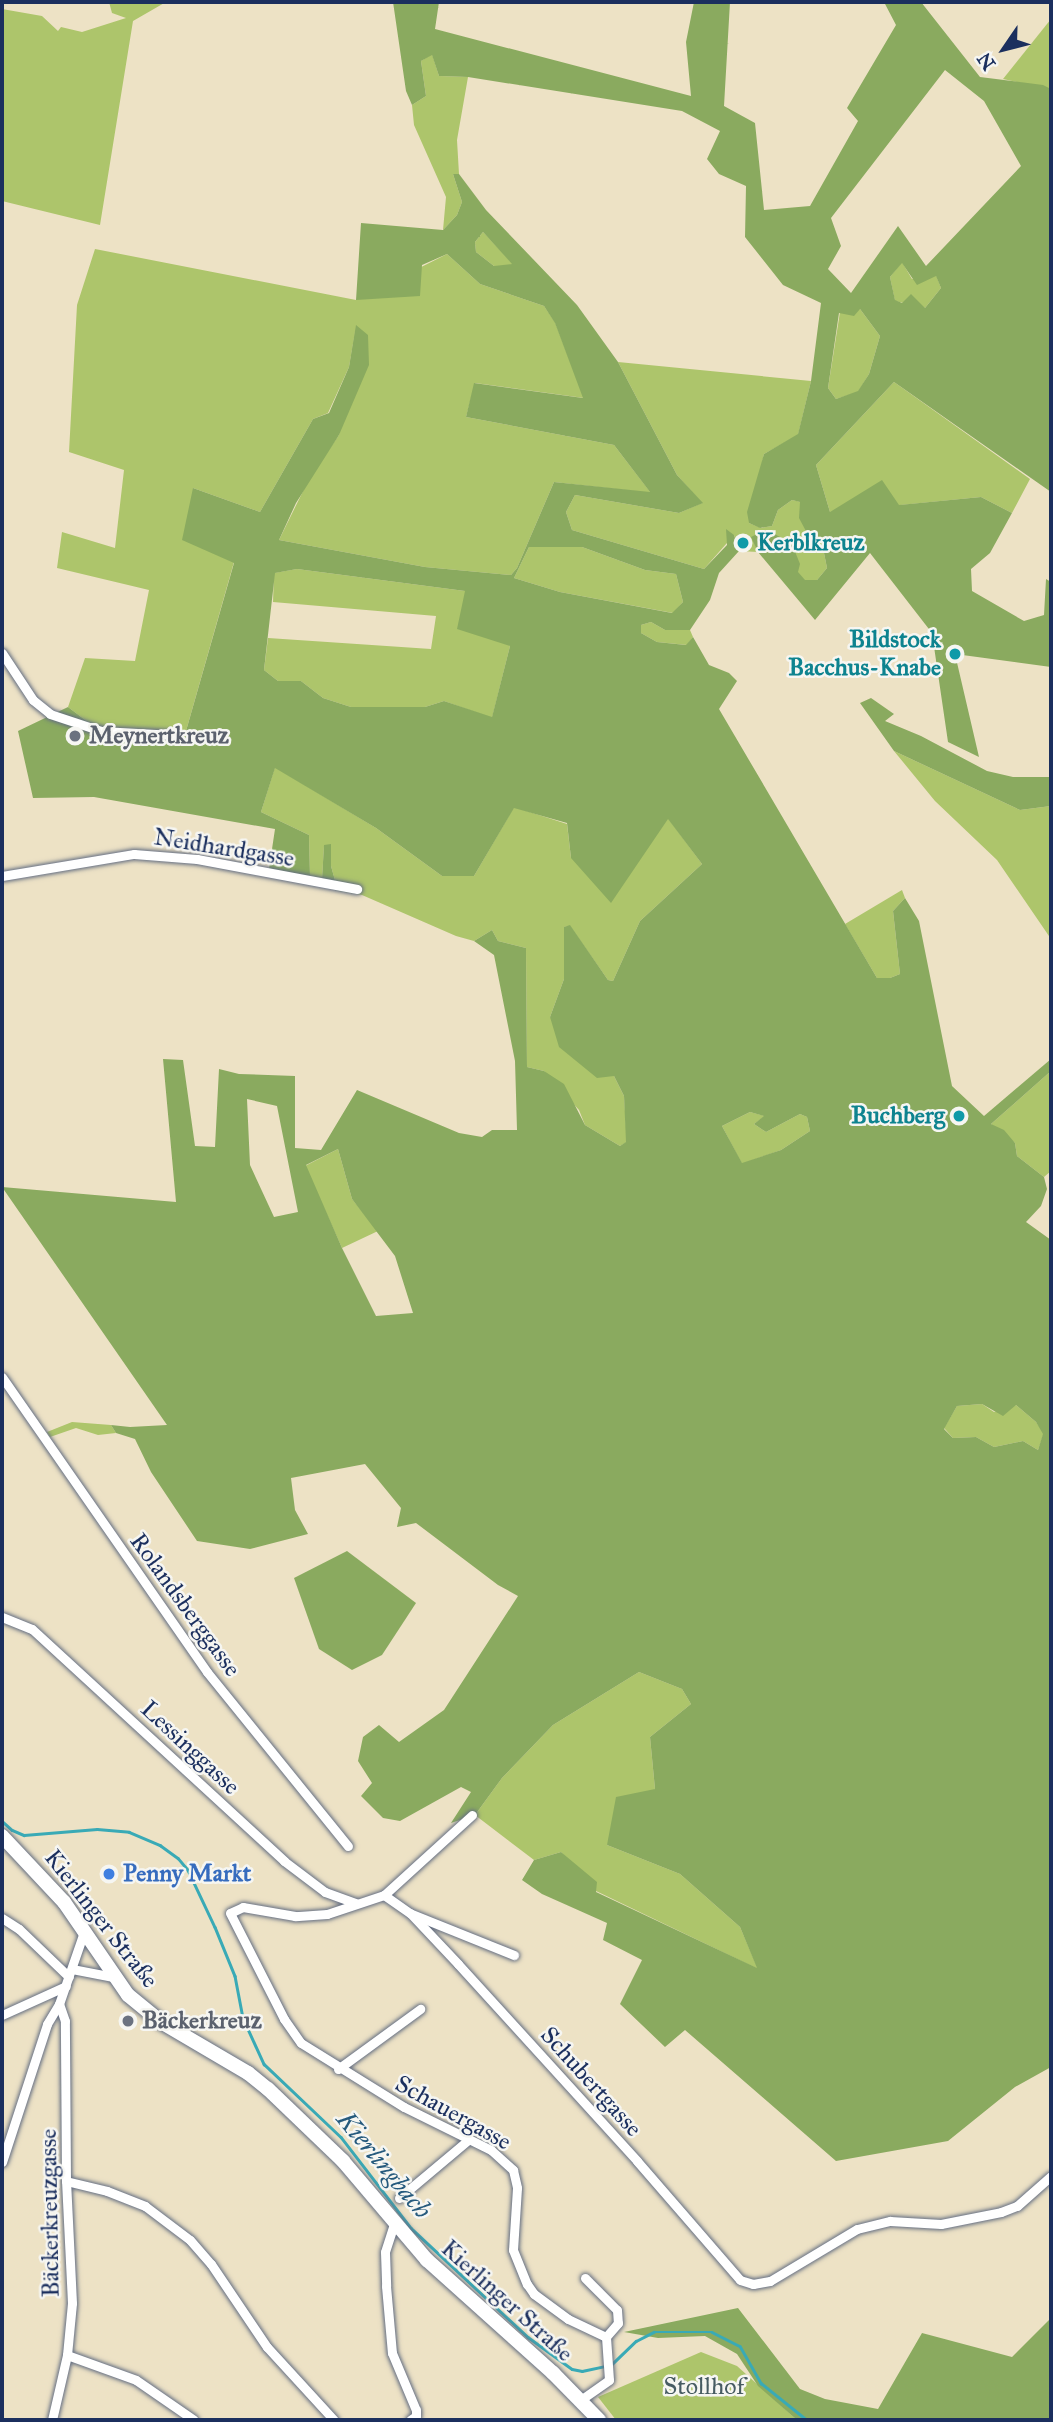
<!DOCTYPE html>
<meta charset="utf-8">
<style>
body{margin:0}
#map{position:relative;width:1053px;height:2422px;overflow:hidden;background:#ede2c5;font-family:"IM FELL Great Primer",serif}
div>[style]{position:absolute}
.green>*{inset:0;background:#adc56b}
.forest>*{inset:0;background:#8aaa5f}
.stream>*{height:2.5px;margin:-1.25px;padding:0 1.25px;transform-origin:1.25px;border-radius:1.25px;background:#39aab6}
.roads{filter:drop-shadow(0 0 2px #646e82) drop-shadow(0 0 2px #646e82)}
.street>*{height:9px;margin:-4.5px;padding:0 4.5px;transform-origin:4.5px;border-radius:4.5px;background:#fff}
.primary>*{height:14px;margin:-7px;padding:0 7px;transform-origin:7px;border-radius:7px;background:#fff}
.dots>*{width:19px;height:19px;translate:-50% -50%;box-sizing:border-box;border:4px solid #f6f6f2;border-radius:50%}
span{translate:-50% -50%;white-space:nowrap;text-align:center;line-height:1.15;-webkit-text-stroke:5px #f6f6f2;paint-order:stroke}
.culture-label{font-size:24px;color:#0d838f;font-weight:700}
.left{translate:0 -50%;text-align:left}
.right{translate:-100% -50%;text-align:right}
.worship-label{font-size:24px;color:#5b616d;font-weight:700}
.street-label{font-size:24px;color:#1b2f5e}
.shop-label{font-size:24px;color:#366cbe;font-weight:700}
.park-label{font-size:24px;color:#475c62}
.water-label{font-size:26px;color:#265a7d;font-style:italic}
.frame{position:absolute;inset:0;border:4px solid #1b2f5e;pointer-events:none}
.north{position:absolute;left:969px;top:14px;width:70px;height:70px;-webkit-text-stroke:5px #f6f6f2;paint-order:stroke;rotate:235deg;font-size:19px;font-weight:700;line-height:28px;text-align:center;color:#1b2f5e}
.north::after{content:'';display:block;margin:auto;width:24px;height:32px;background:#1b2f5e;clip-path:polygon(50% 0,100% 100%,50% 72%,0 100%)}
</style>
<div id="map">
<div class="green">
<i style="clip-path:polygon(109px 2px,166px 2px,133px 21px,100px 225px,2px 201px,2px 9px,42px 16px,58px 31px,61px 27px,82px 32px,126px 18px,112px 13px)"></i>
<i style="clip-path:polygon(1051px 19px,1051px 89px,1003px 79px)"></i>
<i style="clip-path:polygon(432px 54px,439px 76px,468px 77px,457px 140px,459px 174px,453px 174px,462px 202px,457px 215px,443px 230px,446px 197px,414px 125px,412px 105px,426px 96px,421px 61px)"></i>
<i style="clip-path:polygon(483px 232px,513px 264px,503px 267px,494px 266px,476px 252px,475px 242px)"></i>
<i style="clip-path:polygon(95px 249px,356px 300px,447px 254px,480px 284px,544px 306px,555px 322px,584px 398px,475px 383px,466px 417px,614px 445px,651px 493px,554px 482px,517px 568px,511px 575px,425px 567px,279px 540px,310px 477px,339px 435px,356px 326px,349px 367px,328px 413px,313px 419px,260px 512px,193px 488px,234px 562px,182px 745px,113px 741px,68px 707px,85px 658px,135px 661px,149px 590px,57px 568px,62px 532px,115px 548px,124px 470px,69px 452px,77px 305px)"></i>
<i style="clip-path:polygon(902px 262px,912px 279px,936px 275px,941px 288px,925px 308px,895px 301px,890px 277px)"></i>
<i style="clip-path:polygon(860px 309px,880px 336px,869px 374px,858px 392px,836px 399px,828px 388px,840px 312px)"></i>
<i style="clip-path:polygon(618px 362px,811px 381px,798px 435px,764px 454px,749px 523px,761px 528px,772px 526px,778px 510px,792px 500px,801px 502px,827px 543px,824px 553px,827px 568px,817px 580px,805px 581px,752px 537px,758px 552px,739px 551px,734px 535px,704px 569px,572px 530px,566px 512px,575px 495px,679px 513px,702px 503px,677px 475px)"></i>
<i style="clip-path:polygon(894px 382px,1030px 479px,1012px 513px,981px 497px,830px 512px,816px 465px)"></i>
<i style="clip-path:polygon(529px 547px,582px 547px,645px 570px,676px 574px,683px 602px,673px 613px,560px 592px,514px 578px)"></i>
<i style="clip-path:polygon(297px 569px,465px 591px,510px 646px,492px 718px,444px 701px,425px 707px,351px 707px,323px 698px,301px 681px,278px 681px,264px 670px,268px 638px,431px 649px,436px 616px,273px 602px,274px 573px)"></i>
<i style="clip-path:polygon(651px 622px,665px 630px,690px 630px,693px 637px,687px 645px,657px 642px,641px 633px,641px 625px)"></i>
<i style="clip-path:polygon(894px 751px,1020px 810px,1051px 806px,1051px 939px,997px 860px,935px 801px)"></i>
<i style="clip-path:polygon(275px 767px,376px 828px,442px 876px,474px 876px,514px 807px,567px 824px,571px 858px,668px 818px,702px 864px,640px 921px,613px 981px,608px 980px,570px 926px,564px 927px,564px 979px,550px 1017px,614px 1076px,624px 1096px,627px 1142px,620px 1146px,585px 1125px,579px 1110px,544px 1071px,527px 1067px,526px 948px,498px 941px,492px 930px,474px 941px,456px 936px,362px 895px,338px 891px,331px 866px,330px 845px,324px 846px,322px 879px,310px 876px,309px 835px,261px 812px)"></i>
<i style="clip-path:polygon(902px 890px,905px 898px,893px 911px,900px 974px,890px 978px,877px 978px,845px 924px)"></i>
<i style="clip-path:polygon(1051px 1071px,1051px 1171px,1044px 1177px,1017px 1156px,1015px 1143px,991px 1124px)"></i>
<i style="clip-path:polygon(750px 1112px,765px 1116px,754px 1124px,766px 1132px,800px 1114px,807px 1117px,810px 1131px,781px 1150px,742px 1164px,722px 1126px)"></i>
<i style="clip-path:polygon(338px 1149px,352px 1199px,378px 1231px,342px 1248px,305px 1166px)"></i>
<i style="clip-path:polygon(982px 1404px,994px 1412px,1016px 1405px,1036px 1422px,1044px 1433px,1038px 1450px,1023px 1441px,994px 1447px,976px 1437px,953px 1438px,944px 1428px,957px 1406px)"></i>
<i style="clip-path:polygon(72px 1422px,111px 1425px,116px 1433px,98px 1435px,76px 1428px,50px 1437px,47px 1432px)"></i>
<i style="clip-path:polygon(639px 1672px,682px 1689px,691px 1704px,650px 1737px,655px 1789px,607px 1845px,680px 1874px,740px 1927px,758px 1969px,596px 1891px,561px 1852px,534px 1860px,475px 1815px,502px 1778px,553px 1725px)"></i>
<i style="clip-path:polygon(701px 2352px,737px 2366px,797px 2420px,616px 2420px,598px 2397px)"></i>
</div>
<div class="forest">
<i style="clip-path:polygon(evenodd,393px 2px,439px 2px,435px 29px,691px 96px,686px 42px,694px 2px,730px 2px,724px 106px,755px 123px,764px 210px,810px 206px,858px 121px,847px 108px,896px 25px,884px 2px,921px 2px,980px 77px,1043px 85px,1051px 89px,1051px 492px,894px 382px,816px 465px,830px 512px,882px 480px,899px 505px,981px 497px,1012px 513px,990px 553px,971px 569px,972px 591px,1024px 621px,1044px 615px,1046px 579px,1051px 582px,1051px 667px,955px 654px,979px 757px,948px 742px,932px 633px,870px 553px,815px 620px,758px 552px,751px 537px,761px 532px,773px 533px,792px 544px,800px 564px,798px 572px,805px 580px,817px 580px,827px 568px,824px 553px,827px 543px,808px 535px,799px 518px,800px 502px,792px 500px,778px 510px,772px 526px,760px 528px,749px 523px,747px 512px,764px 454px,798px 434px,811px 381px,821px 303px,783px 285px,745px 237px,746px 186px,719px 174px,707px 159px,720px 131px,682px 111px,468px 77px,439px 76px,432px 55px,421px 61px,426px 96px,412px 105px,406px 91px,393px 2px,945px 70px,984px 101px,1021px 166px,926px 266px,898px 226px,851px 293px,828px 269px,841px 246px,831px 218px,945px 70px,393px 2px,902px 263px,917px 285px,936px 276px,941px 288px,925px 308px,911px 294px,902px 303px,895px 300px,890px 277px,902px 263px,393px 2px,860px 309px,880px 336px,869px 374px,858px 391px,836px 399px,828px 388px,839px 313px,854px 316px,860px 309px)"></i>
<i style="clip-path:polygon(evenodd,453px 174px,459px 174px,486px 210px,577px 305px,618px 362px,677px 475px,703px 503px,679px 513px,575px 495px,566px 512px,572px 530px,704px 569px,727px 545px,726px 529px,734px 535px,739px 551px,719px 573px,710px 600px,690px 630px,665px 630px,651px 622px,641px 625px,641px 633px,657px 642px,686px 645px,693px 637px,709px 665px,729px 673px,737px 681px,719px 709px,877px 978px,890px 978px,900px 974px,893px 911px,905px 898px,919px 921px,952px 1086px,984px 1116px,1051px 1059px,1051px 1071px,991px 1124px,1004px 1130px,1015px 1143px,1017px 1156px,1044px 1177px,1047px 1189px,1041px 1206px,1026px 1222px,1051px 1240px,1051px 2067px,1015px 2087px,948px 2141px,836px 2161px,685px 2030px,665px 2047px,620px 2004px,642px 1960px,603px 1940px,607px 1923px,542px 1894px,522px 1880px,534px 1860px,561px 1852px,597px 1882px,596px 1892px,757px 1968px,740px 1927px,680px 1874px,607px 1845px,616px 1797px,655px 1789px,650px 1737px,691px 1704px,682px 1689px,639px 1672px,553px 1725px,502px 1778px,475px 1815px,451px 1823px,471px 1792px,461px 1787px,400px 1821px,383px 1818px,361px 1796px,372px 1783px,358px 1761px,363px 1737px,379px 1725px,399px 1742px,444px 1710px,518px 1596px,498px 1585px,416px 1523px,397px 1527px,401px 1508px,365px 1464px,291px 1478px,295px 1510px,308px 1534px,250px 1549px,197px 1541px,151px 1472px,135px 1439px,116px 1433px,111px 1425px,130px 1427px,167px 1425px,2px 1187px,176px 1202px,163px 1059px,183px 1060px,195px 1146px,215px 1147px,219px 1069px,239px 1074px,295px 1076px,295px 1148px,321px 1150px,357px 1090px,459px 1133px,482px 1137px,492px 1130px,517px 1130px,515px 1061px,494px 955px,474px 941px,492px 930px,498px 941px,526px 948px,527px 1067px,544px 1071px,564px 1084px,585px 1125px,620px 1146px,626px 1142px,624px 1096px,614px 1076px,597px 1078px,559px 1047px,550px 1017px,564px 979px,564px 927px,570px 925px,608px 980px,613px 981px,640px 921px,702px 864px,668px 819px,611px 903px,571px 858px,567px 823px,514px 808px,474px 876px,442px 876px,376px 828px,275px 768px,261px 812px,309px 835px,310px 876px,322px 879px,324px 845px,331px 844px,331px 866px,338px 891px,269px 869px,275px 829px,94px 797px,33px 798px,18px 731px,68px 707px,113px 741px,182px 745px,234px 563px,182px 540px,193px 488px,260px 512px,313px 419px,329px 413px,349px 367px,356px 325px,368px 335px,369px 365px,339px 435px,296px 503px,279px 540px,425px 567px,511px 575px,517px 568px,554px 482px,650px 492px,614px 445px,466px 417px,474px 383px,583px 398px,555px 323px,544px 306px,480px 284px,447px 254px,422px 265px,420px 296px,356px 300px,361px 223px,443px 230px,457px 215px,462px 202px,453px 174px,483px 232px,512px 264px,494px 266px,476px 252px,475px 242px,483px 232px,453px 174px,529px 547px,582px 547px,645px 570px,676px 574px,683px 602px,672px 613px,560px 592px,514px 578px,529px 547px,453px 174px,297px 569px,465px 591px,457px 629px,510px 646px,492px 717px,444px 701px,425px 707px,351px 707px,323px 698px,301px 681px,278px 681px,264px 670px,275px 573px,297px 569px,453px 174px,247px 1099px,277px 1106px,298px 1212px,274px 1217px,250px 1165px,247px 1099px,453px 174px,750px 1112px,764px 1116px,754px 1124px,766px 1132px,800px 1114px,807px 1117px,810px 1131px,781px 1150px,742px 1163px,722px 1126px,750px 1112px,453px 174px,338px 1149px,352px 1199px,395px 1256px,413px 1313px,376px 1316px,342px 1248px,306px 1165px,338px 1149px,453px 174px,982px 1404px,1003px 1416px,1016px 1405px,1036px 1422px,1043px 1434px,1038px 1450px,1023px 1441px,994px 1447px,976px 1437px,953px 1438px,944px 1429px,957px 1406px,982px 1404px)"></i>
<i style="clip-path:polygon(871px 698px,894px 714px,885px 721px,921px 736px,987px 771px,1013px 777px,1051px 777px,1051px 806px,1020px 810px,894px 751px,860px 703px)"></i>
<i style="clip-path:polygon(347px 1551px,416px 1603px,382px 1655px,352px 1670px,319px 1649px,294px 1578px)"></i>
<i style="clip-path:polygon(738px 2308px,800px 2389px,825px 2399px,878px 2409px,922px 2333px,1012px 2357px,1051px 2318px,1051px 2420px,797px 2420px,758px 2386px,737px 2354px,705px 2336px,658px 2338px,624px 2332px)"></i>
</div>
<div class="stream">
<i style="left:2px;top:1821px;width:13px;rotate:42deg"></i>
<i style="left:12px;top:1830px;width:13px;rotate:23deg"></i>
<i style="left:24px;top:1835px;width:73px;rotate:-4.7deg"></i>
<i style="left:97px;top:1829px;width:32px;rotate:5deg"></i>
<i style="left:129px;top:1832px;width:34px;rotate:23deg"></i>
<i style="left:160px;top:1845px;width:22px;rotate:36deg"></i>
<i style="left:178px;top:1858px;width:16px;rotate:50deg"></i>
<i style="left:188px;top:1870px;width:63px;rotate:64.7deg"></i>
<i style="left:215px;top:1927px;width:53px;rotate:67.8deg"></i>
<i style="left:235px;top:1976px;width:43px;rotate:79.2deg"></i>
<i style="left:243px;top:2018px;width:51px;rotate:65.5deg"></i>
<i style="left:264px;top:2064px;width:106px;rotate:43.5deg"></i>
<i style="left:341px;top:2137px;width:115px;rotate:52.4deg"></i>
<i style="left:411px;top:2228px;width:160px;rotate:43deg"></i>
<i style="left:528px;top:2337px;width:54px;rotate:36deg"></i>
<i style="left:572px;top:2369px;width:10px;rotate:11deg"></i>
<i style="left:582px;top:2371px;width:24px;rotate:-12deg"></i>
<i style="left:612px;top:2364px;width:33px;rotate:-44deg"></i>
<i style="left:636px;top:2341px;width:20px;rotate:-27deg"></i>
<i style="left:654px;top:2332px;width:58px"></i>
<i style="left:712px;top:2332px;width:31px;rotate:27deg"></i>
<i style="left:740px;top:2346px;width:43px;rotate:60.4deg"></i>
<i style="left:761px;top:2383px;width:59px;rotate:38.8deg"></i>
</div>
<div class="roads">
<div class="street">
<i style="left:2px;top:653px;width:56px;rotate:56.6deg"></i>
<i style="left:33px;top:700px;width:22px;rotate:39deg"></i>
<i style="left:50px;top:714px;width:54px;rotate:18.4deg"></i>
<i style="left:101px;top:731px;width:73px;rotate:3.1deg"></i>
<i style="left:2px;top:876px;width:134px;rotate:-9.5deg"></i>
<i style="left:134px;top:854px;width:63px;rotate:4.5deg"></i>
<i style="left:197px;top:859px;width:163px;rotate:10.6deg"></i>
<i style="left:2px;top:1377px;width:359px;rotate:55.2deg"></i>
<i style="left:207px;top:1672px;width:224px;rotate:51deg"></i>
<i style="left:2px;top:1617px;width:32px;rotate:22deg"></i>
<i style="left:32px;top:1629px;width:343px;rotate:42.6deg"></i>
<i style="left:284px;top:1861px;width:51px;rotate:37.1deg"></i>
<i style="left:325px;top:1892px;width:33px;rotate:20deg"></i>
<i style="left:472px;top:1815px;width:119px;rotate:137.7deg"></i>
<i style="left:384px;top:1895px;width:60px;rotate:161.6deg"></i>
<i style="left:327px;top:1914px;width:32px;rotate:176deg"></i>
<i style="left:295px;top:1916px;width:53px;rotate:-170.2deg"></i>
<i style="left:243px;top:1907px;width:14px;rotate:155deg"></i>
<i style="left:230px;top:1913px;width:119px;rotate:63deg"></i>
<i style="left:284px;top:2019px;width:29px;rotate:55deg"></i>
<i style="left:301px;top:2043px;width:121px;rotate:31.9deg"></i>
<i style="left:404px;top:2107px;width:97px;rotate:26.3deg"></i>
<i style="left:491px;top:2150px;width:30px;rotate:42deg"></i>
<i style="left:513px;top:2170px;width:18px;rotate:77deg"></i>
<i style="left:517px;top:2188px;width:62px;rotate:93.7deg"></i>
<i style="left:513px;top:2250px;width:37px;rotate:68deg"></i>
<i style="left:527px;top:2284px;width:12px;rotate:55deg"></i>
<i style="left:534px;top:2294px;width:42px;rotate:36.3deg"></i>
<i style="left:568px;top:2319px;width:42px;rotate:25.3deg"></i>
<i style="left:606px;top:2337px;width:43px;rotate:86deg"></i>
<i style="left:609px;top:2380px;width:35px;rotate:145deg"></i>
<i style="left:384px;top:1895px;width:32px;rotate:35deg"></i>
<i style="left:410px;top:1913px;width:70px;rotate:46.7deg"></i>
<i style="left:458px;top:1964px;width:266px;rotate:47.7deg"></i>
<i style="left:637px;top:2161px;width:157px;rotate:49.1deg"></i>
<i style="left:740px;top:2280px;width:14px;rotate:17deg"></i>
<i style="left:753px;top:2284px;width:17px;rotate:-10deg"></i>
<i style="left:770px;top:2281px;width:101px;rotate:-30.9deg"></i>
<i style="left:857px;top:2229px;width:34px;rotate:-14deg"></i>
<i style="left:890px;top:2221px;width:51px;rotate:3.4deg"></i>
<i style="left:941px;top:2224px;width:61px;rotate:-11.3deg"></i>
<i style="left:1001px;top:2212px;width:17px;rotate:-21deg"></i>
<i style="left:1017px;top:2206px;width:45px;rotate:-41.4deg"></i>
<i style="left:412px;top:1914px;width:110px;rotate:21.9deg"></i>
<i style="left:2px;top:1918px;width:20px;rotate:33deg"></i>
<i style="left:19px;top:1929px;width:69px;rotate:43.8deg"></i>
<i style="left:72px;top:1969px;width:42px;rotate:11deg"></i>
<i style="left:2px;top:2015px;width:70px;rotate:-24.4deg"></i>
<i style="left:338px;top:2069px;width:102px;rotate:-36.2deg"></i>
<i style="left:2px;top:2162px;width:145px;rotate:-71.9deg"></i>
<i style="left:47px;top:2024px;width:23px;rotate:-59deg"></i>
<i style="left:59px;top:2004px;width:76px;rotate:-70.9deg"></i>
<i style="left:66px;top:2181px;width:42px;rotate:13.7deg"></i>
<i style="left:107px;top:2191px;width:41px;rotate:21.5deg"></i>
<i style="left:145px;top:2206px;width:56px;rotate:37.1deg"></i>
<i style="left:190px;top:2240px;width:32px;rotate:49deg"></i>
<i style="left:211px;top:2264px;width:100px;rotate:56deg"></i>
<i style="left:267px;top:2347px;width:99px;rotate:47.5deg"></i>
<i style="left:399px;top:2198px;width:90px;rotate:-40deg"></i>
<i style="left:394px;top:2224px;width:29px;rotate:108deg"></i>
<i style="left:385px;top:2252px;width:34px;rotate:88deg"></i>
<i style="left:386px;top:2286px;width:67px;rotate:84.9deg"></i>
<i style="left:392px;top:2353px;width:62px;rotate:67.2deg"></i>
<i style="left:416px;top:2410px;width:6px;rotate:90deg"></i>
<i style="left:416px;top:2416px;width:7px;rotate:146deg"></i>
<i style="left:585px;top:2278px;width:45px;rotate:45deg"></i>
<i style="left:617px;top:2310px;width:13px;rotate:86deg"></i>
<i style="left:618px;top:2323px;width:18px;rotate:131deg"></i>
<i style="left:67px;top:2355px;width:73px;rotate:19.9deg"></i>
<i style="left:136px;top:2380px;width:70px;rotate:34.6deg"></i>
<i style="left:52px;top:2420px;width:67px;rotate:-77deg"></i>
<i style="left:67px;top:2355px;width:52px;rotate:-84.5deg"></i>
<i style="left:72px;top:2303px;width:122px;rotate:-92.8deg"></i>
<i style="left:66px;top:2181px;width:160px;rotate:-90.4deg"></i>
<i style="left:65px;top:2021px;width:18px;rotate:-109deg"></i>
</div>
<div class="primary">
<i style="left:2px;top:1836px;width:91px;rotate:46.8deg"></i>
<i style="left:64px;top:1902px;width:113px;rotate:55.5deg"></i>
<i style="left:128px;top:1995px;width:43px;rotate:39.3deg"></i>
<i style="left:161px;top:2022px;width:101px;rotate:30.4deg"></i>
<i style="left:248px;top:2073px;width:26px;rotate:39deg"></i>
<i style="left:268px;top:2089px;width:104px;rotate:43.8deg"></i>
<i style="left:343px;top:2161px;width:130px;rotate:49.7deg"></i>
<i style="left:427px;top:2260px;width:169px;rotate:41.9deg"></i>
<i style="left:553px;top:2373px;width:66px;rotate:45.6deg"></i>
</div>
</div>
<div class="dots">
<i style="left:743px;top:543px;background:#0f9aa8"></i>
<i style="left:955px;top:654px;background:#0f9aa8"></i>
<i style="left:75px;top:736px;background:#6b7280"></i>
<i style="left:959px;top:1116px;background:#0f9aa8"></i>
<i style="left:109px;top:1874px;background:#3f7fe0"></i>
<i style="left:128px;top:2021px;background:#6b7280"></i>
</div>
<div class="culture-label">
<span class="left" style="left:757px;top:543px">Kerblkreuz</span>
<span class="right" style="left:941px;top:654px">Bildstock<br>Bacchus-Knabe</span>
<span class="right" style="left:945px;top:1116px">Buchberg</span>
</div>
<div class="worship-label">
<span class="left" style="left:89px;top:736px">Meynertkreuz</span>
<span class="left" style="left:142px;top:2021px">Bäckerkreuz</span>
</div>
<div class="street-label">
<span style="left:224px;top:848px;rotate:9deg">Neidhardgasse</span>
<span style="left:185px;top:1605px;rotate:54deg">Rolandsberggasse</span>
<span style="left:190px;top:1748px;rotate:43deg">Lessinggasse</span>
<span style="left:101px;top:1919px;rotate:52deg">Kierlinger Straße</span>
<span style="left:591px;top:2082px;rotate:48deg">Schubertgasse</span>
<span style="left:453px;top:2113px;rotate:29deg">Schauergasse</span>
<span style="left:50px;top:2213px;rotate:-91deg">Bäckerkreuzgasse</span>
<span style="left:507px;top:2301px;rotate:42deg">Kierlinger Straße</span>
</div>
<div class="shop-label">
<span class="left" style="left:123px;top:1874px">Penny Markt</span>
</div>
<div class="park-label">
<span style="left:704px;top:2387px">Stollhof</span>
</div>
<div class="water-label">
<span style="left:384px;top:2165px;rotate:50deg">Kierlingbach</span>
</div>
<div class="frame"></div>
<div class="north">N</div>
</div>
